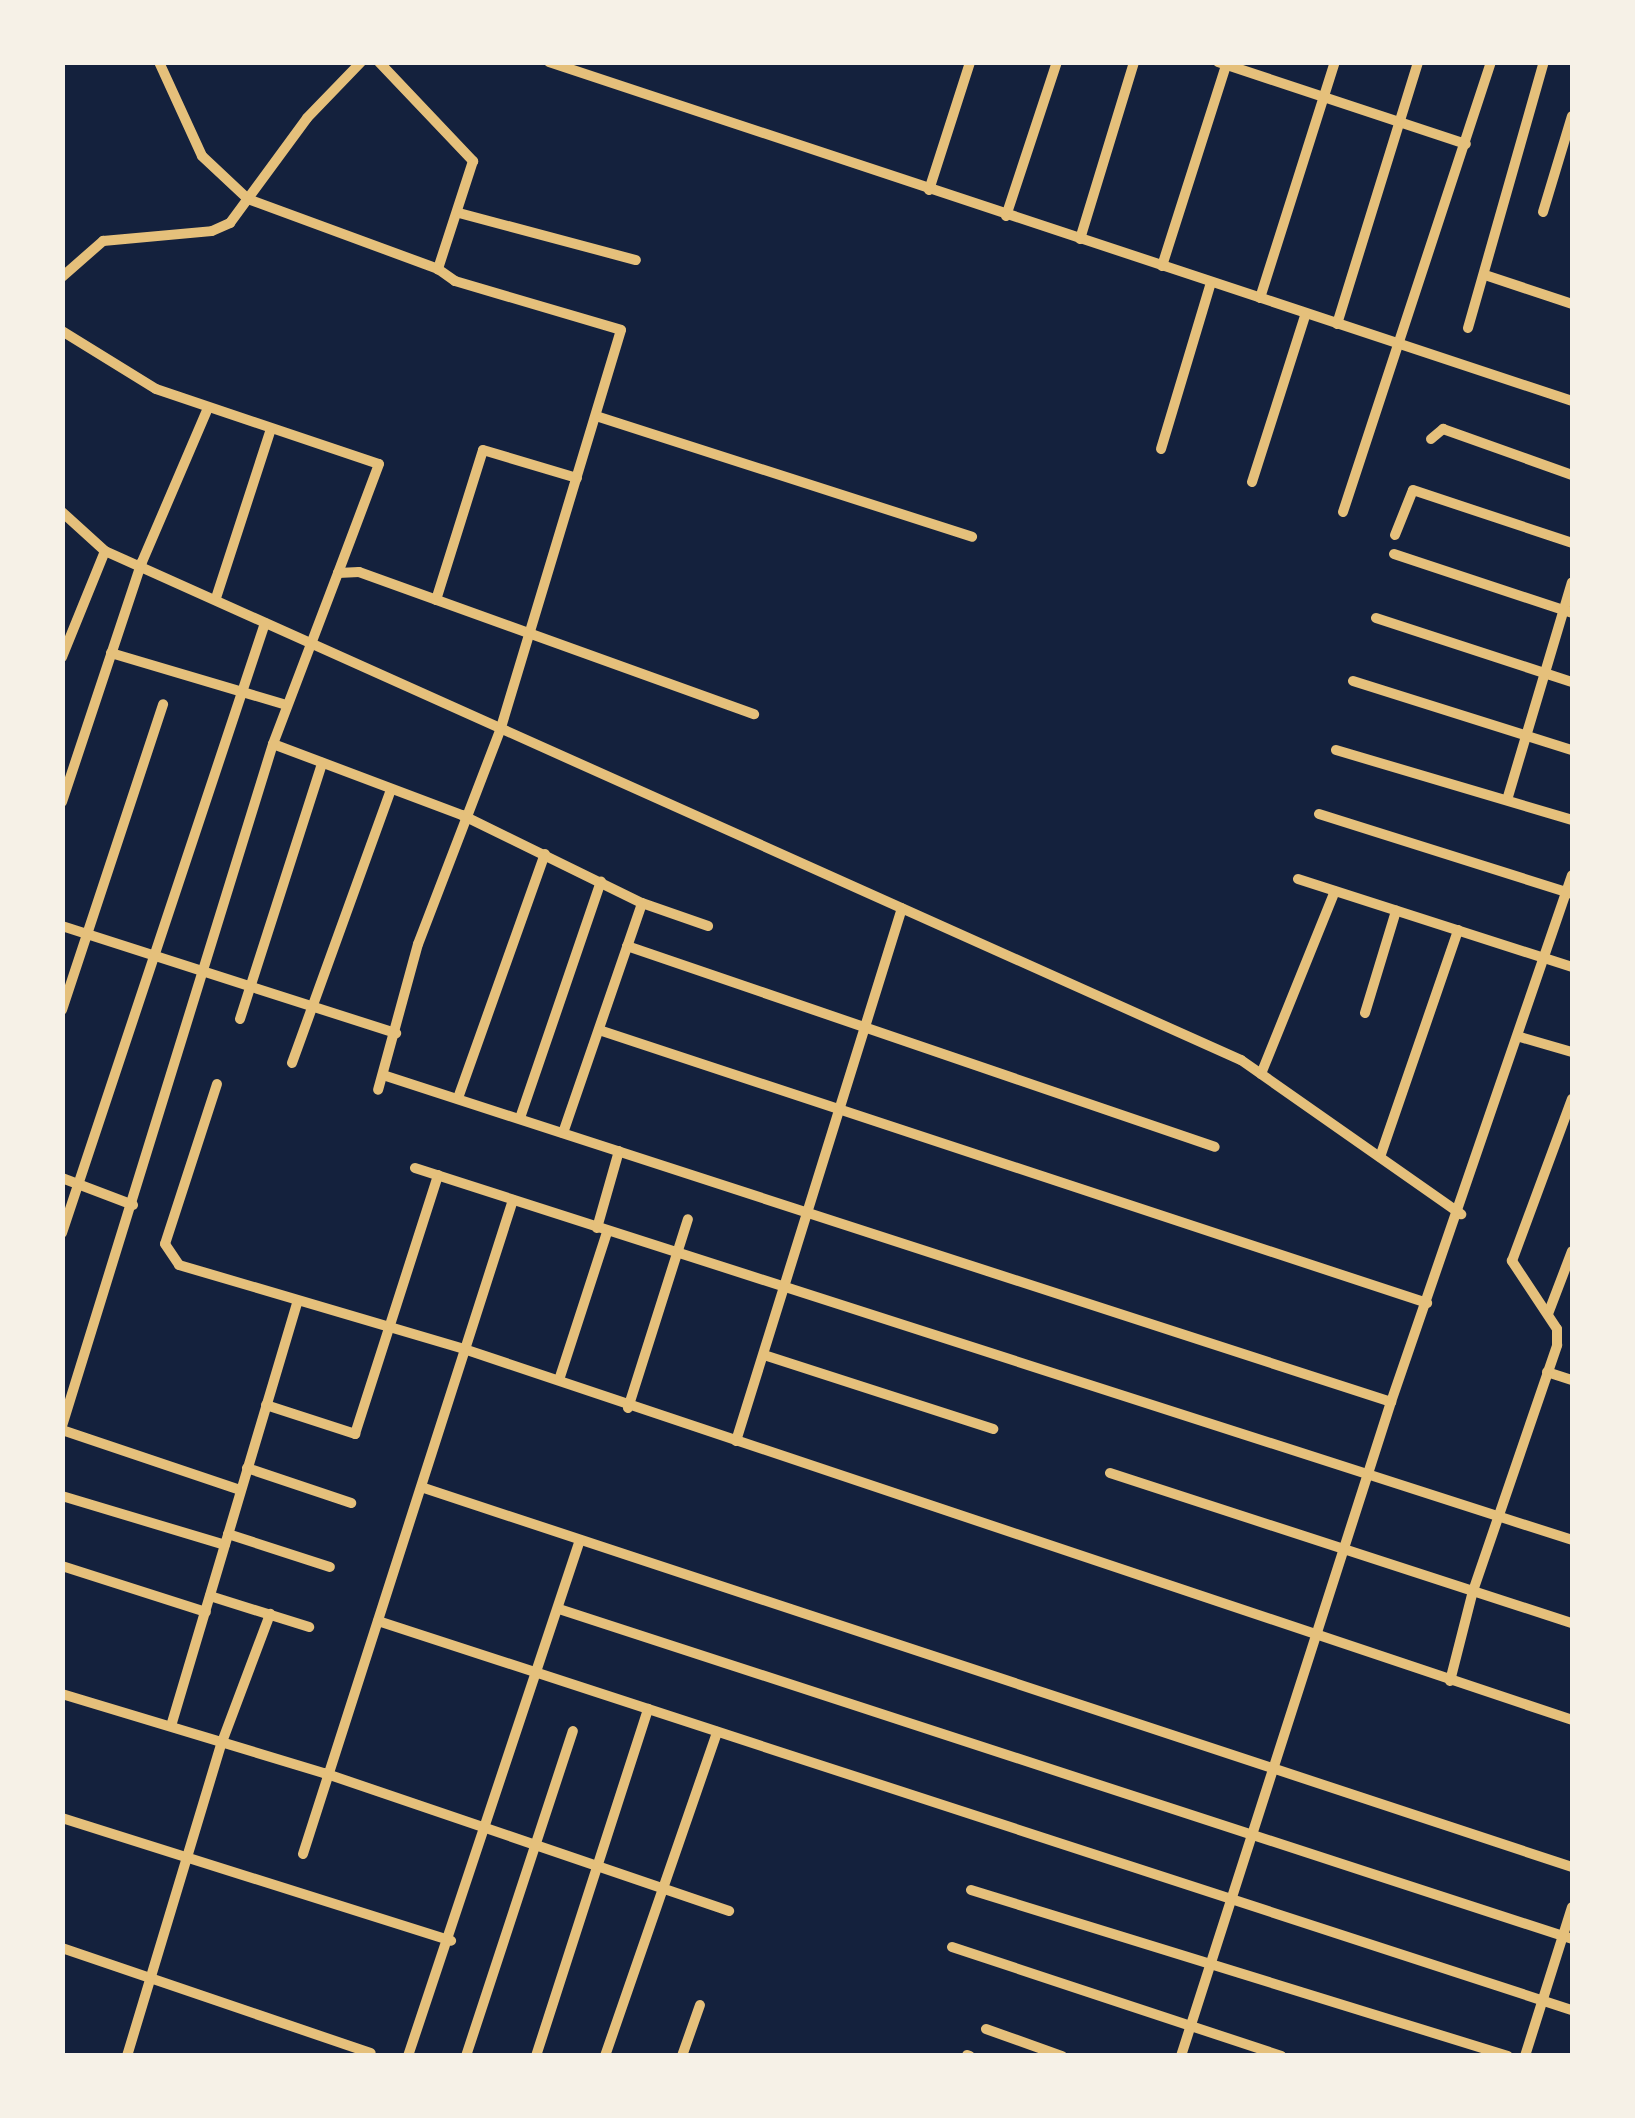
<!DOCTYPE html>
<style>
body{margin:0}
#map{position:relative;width:1635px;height:2118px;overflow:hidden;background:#14213d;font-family:"Roboto Condensed",sans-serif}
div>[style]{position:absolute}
.minor>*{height:10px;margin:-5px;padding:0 5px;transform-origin:5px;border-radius:5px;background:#e5c07b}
span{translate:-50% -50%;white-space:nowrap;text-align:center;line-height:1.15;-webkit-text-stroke:10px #f6f1e7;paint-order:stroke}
.frame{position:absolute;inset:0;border:65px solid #f6f1e7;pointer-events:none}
</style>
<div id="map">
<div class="minor">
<i style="left:159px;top:62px;width:103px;rotate:65.4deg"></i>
<i style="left:202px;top:156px;width:63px;rotate:43.1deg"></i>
<i style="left:248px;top:199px;width:202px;rotate:20.2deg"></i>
<i style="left:438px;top:269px;width:21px;rotate:35deg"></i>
<i style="left:455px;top:281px;width:173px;rotate:16.4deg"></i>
<i style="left:621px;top:330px;width:416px;rotate:106.8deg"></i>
<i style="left:501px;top:728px;width:231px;rotate:111deg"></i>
<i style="left:418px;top:944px;width:151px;rotate:105.3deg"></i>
<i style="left:379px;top:62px;width:137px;rotate:46.5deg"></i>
<i style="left:473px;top:161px;width:114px;rotate:108deg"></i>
<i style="left:549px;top:62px;width:1078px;rotate:18.33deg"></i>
<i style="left:1218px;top:62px;width:261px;rotate:18.3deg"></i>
<i style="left:929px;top:190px;width:134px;rotate:-72.2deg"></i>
<i style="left:1543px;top:212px;width:100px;rotate:-73.2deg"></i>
<i style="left:459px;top:213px;width:183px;rotate:14.9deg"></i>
<i style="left:1006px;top:216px;width:162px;rotate:-71.7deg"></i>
<i style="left:1080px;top:239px;width:185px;rotate:-73deg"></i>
<i style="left:1162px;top:266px;width:211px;rotate:-72.3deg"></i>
<i style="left:1485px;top:275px;width:92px;rotate:18.4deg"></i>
<i style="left:62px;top:277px;width:55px;rotate:-41.3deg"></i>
<i style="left:103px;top:241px;width:109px;rotate:-5.2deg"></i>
<i style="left:212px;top:231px;width:20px;rotate:-24deg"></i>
<i style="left:230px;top:223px;width:130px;rotate:-53.7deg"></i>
<i style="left:307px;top:118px;width:78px;rotate:-46deg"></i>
<i style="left:1260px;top:298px;width:248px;rotate:-72.4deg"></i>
<i style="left:1337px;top:324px;width:274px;rotate:-72.8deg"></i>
<i style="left:1468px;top:328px;width:277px;rotate:-74.1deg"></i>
<i style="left:62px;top:331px;width:110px;rotate:31.7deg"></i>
<i style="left:156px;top:389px;width:235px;rotate:18.6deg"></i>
<i style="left:379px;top:464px;width:116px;rotate:110.6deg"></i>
<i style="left:596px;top:416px;width:395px;rotate:17.8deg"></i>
<i style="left:1431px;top:439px;width:16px;rotate:-40deg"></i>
<i style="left:1443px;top:429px;width:137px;rotate:19.6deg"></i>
<i style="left:1161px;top:449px;width:174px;rotate:-73.3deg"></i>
<i style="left:1252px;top:482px;width:177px;rotate:-72.3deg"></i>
<i style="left:62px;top:512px;width:58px;rotate:42.2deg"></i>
<i style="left:105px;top:551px;width:1245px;rotate:24.14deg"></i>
<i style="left:1241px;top:1060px;width:269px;rotate:35deg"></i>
<i style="left:1343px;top:512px;width:474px;rotate:-71.8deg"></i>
<i style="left:1395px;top:535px;width:48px;rotate:-68.2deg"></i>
<i style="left:1413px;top:490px;width:168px;rotate:18.4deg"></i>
<i style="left:1394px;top:554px;width:188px;rotate:18.3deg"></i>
<i style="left:216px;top:598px;width:178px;rotate:-72deg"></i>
<i style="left:436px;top:600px;width:157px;rotate:-72.6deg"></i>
<i style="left:483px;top:450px;width:98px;rotate:16.6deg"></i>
<i style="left:1376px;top:618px;width:206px;rotate:18.1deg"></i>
<i style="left:111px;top:653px;width:183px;rotate:16.5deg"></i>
<i style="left:62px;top:657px;width:114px;rotate:-67.9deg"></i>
<i style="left:1353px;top:681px;width:230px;rotate:17.5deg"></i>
<i style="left:273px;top:744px;width:202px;rotate:20.6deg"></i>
<i style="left:462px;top:815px;width:200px;rotate:26.1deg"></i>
<i style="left:642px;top:903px;width:70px;rotate:19.2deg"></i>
<i style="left:1336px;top:750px;width:246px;rotate:16.5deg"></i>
<i style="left:1507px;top:800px;width:227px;rotate:-73.4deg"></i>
<i style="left:62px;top:802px;width:253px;rotate:-71.6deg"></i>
<i style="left:142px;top:562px;width:168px;rotate:-66.8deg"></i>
<i style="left:1319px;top:814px;width:265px;rotate:17.5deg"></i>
<i style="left:1298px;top:879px;width:288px;rotate:17.8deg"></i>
<i style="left:62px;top:926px;width:351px;rotate:17.8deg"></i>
<i style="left:627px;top:946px;width:621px;rotate:18.87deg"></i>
<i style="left:62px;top:1010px;width:322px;rotate:-71.7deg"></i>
<i style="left:1365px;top:1013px;width:107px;rotate:-73.1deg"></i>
<i style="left:240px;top:1019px;width:269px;rotate:-72.2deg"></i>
<i style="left:599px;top:1030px;width:872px;rotate:18.25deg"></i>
<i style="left:1520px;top:1037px;width:54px;rotate:16.1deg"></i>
<i style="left:292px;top:1063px;width:291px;rotate:-70.1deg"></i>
<i style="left:1261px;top:1074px;width:197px;rotate:-68deg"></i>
<i style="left:383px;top:1075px;width:1060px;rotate:17.97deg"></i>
<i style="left:217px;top:1084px;width:168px;rotate:108deg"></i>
<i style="left:165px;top:1244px;width:25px;rotate:56deg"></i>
<i style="left:179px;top:1265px;width:300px;rotate:16.4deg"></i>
<i style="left:467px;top:1350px;width:1165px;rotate:18.51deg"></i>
<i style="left:458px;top:1098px;width:259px;rotate:-70.4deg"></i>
<i style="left:520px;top:1118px;width:250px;rotate:-71.1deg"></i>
<i style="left:563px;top:1133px;width:243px;rotate:-71deg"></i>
<i style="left:1380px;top:1157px;width:240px;rotate:-71deg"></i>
<i style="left:415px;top:1168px;width:1215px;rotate:17.82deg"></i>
<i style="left:62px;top:1178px;width:76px;rotate:20.8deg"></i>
<i style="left:597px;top:1228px;width:80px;rotate:-74.1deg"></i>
<i style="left:62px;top:1233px;width:643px;rotate:-71.59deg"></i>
<i style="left:1548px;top:1314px;width:67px;rotate:-69.1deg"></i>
<i style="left:764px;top:1355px;width:241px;rotate:17.9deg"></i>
<i style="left:1547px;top:1372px;width:26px;rotate:18deg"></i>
<i style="left:559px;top:1380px;width:156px;rotate:-72deg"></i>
<i style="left:266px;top:1405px;width:94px;rotate:18deg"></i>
<i style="left:355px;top:1434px;width:272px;rotate:-72.2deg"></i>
<i style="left:628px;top:1408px;width:198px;rotate:-72.4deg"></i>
<i style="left:62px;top:1426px;width:714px;rotate:-72.81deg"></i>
<i style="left:273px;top:744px;width:183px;rotate:-69.2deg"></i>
<i style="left:338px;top:573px;width:21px;rotate:-3deg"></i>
<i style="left:359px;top:572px;width:420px;rotate:19.8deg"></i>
<i style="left:62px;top:1430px;width:188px;rotate:18.6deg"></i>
<i style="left:736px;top:1441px;width:558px;rotate:-72.7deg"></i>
<i style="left:247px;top:1468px;width:110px;rotate:18.6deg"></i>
<i style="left:1110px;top:1473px;width:486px;rotate:18deg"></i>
<i style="left:424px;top:1488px;width:1209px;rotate:18.27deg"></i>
<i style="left:62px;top:1496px;width:170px;rotate:16.7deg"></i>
<i style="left:228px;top:1534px;width:107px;rotate:17.9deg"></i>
<i style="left:62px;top:1566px;width:151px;rotate:17.7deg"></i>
<i style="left:210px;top:1596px;width:104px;rotate:17.4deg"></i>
<i style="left:559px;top:1609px;width:1065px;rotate:18.04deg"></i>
<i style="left:378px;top:1621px;width:1256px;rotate:18.05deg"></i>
<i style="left:1450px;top:1681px;width:93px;rotate:-75.7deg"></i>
<i style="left:1473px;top:1591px;width:260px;rotate:-71.1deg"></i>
<i style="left:1557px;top:1345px;width:16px;rotate:-90deg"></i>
<i style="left:1557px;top:1329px;width:82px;rotate:-123.5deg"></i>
<i style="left:1512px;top:1261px;width:173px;rotate:-69.7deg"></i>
<i style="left:62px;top:1694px;width:274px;rotate:16.8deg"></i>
<i style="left:324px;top:1773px;width:428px;rotate:18.8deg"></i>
<i style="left:171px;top:1726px;width:442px;rotate:-73.4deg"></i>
<i style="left:62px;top:1818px;width:408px;rotate:17.5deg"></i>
<i style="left:303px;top:1854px;width:687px;rotate:-72.2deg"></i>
<i style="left:971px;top:1890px;width:562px;rotate:17.18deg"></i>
<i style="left:952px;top:1947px;width:347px;rotate:18.3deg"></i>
<i style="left:62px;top:1948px;width:326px;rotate:18.8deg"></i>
<i style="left:986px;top:2029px;width:81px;rotate:19.6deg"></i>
<i style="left:967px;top:2055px;width:3px;rotate:18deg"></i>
<i style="left:127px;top:2056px;width:328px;rotate:-73.2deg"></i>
<i style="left:222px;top:1742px;width:137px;rotate:-69.4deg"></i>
<i style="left:408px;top:2056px;width:544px;rotate:-71.57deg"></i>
<i style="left:466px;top:2056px;width:342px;rotate:-71.8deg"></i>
<i style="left:536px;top:2056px;width:365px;rotate:-72.1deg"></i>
<i style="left:605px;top:2056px;width:343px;rotate:-70.9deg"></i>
<i style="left:682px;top:2056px;width:54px;rotate:-70.6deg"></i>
<i style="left:1181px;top:2056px;width:687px;rotate:-72.2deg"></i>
<i style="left:1391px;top:1402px;width:557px;rotate:-71.04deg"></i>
<i style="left:1525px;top:2056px;width:156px;rotate:-72.5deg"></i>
</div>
<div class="frame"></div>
</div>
